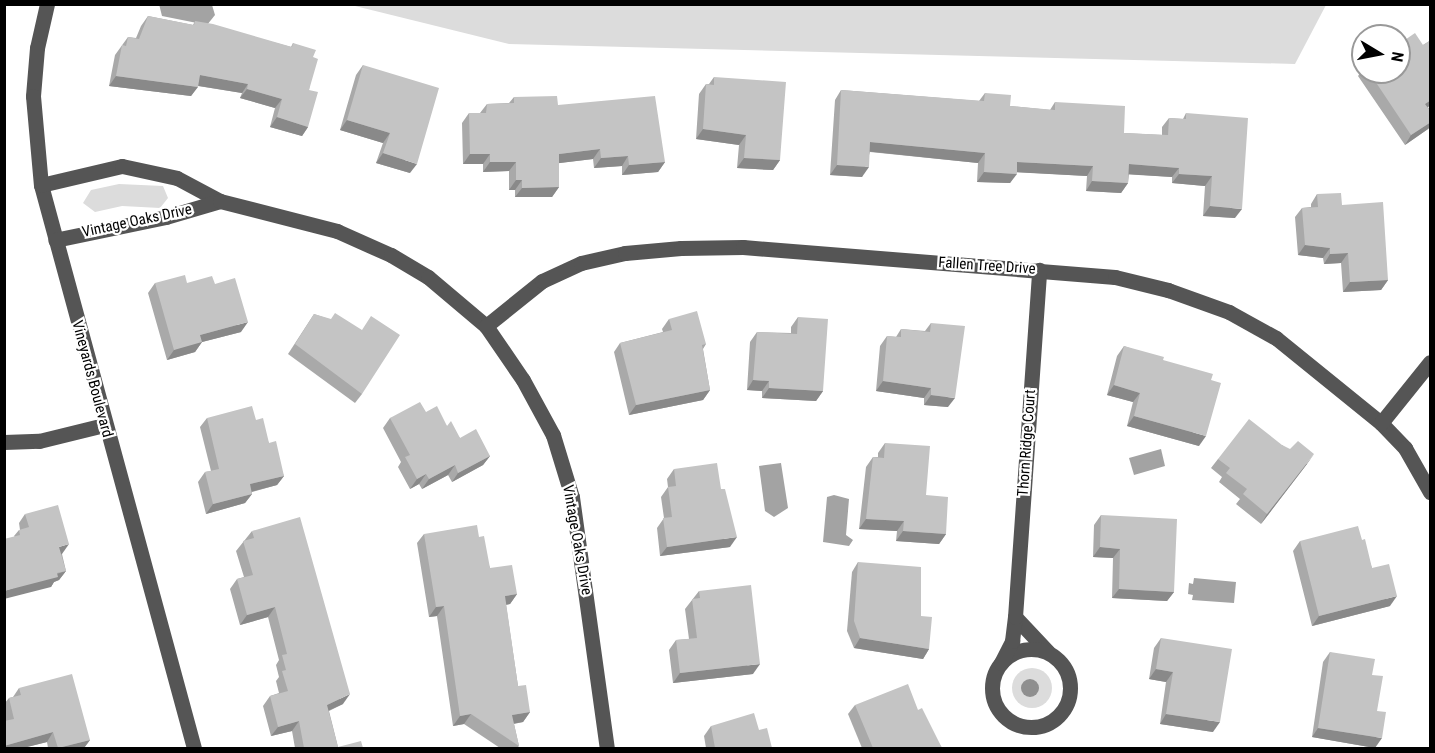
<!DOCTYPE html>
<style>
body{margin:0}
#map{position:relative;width:1435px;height:753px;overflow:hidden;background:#fff;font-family:"Roboto Condensed",sans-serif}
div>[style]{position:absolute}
.green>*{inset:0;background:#dcdcdc}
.round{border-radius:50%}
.water>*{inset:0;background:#a3a3a3}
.minor>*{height:15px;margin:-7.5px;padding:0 7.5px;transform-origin:7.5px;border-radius:7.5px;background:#555}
.minor>.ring{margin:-7.5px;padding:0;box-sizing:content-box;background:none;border:15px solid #555;border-radius:50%}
.trees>*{width:18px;height:18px;margin:-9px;border-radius:50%;background:#8f8f8f}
.wall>*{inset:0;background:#a9a9a9}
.shaded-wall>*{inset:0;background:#898989}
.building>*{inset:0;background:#c4c4c4}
span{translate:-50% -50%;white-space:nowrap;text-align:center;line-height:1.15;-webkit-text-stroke:4.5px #fff;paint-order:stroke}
.street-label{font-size:15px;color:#000}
.frame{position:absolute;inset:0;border:6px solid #000;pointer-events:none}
.north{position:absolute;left:1351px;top:24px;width:60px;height:60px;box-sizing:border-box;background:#fff;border:2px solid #999;border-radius:50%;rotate:100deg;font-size:16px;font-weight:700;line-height:24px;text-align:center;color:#000}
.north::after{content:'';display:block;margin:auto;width:21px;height:27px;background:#000;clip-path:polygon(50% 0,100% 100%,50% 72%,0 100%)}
</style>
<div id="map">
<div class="green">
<i style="clip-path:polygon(351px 5px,1326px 4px,1326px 5px,1295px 64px,509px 44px)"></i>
<i style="clip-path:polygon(119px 184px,163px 186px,168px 198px,160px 208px,122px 206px,95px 212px,83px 203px,91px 190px)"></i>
<i class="round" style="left:1012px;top:668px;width:40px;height:40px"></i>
</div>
<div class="water">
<i style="clip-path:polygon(159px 4px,212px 5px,215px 15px,207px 25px,162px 16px)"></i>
<i style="clip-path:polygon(1161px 449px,1165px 466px,1134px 475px,1129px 458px)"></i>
<i style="clip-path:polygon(781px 463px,788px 508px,774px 517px,765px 511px,759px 466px)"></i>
<i style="clip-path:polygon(834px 495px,849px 499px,846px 535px,853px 540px,849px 546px,823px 542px,827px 497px)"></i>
<i style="clip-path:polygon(1194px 578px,1236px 582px,1234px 603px,1192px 600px,1193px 595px,1188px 594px,1189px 583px,1193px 584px)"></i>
</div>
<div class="minor">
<i style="left:47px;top:4px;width:45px;rotate:102.8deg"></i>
<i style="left:37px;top:48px;width:48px;rotate:94.8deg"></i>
<i style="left:33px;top:96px;width:89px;rotate:84.9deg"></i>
<i style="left:41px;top:185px;width:583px;rotate:74.8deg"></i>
<i style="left:41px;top:185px;width:83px;rotate:-13.2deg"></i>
<i style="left:122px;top:166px;width:56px;rotate:12.3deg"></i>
<i style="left:177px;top:178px;width:49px;rotate:28.1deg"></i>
<i style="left:220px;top:201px;width:56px;rotate:163.5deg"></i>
<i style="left:166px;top:217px;width:113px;rotate:168.3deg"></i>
<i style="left:220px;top:201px;width:121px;rotate:14.4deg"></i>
<i style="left:337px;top:231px;width:59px;rotate:24deg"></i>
<i style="left:391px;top:255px;width:43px;rotate:30.7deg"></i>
<i style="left:428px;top:277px;width:76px;rotate:40.2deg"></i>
<i style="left:486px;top:326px;width:65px;rotate:55.6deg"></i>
<i style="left:523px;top:380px;width:63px;rotate:61.4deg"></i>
<i style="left:553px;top:435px;width:65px;rotate:73deg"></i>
<i style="left:572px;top:497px;width:253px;rotate:82.1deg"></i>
<i style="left:486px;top:326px;width:72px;rotate:-38.8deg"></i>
<i style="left:542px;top:281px;width:43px;rotate:-24.8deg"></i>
<i style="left:581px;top:263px;width:45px;rotate:-12.8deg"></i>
<i style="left:625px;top:253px;width:56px;rotate:-5.1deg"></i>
<i style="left:681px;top:248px;width:62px;rotate:-0.9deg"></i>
<i style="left:743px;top:247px;width:373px;rotate:4.6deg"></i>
<i style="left:1115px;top:277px;width:55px;rotate:13.8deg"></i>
<i style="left:1168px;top:290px;width:65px;rotate:19.8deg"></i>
<i style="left:1229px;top:312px;width:54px;rotate:29deg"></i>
<i style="left:1276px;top:338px;width:135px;rotate:39deg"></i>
<i style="left:1381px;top:423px;width:35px;rotate:46deg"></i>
<i style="left:1405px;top:448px;width:51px;rotate:60.4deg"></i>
<i style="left:1381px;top:423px;width:78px;rotate:-51.2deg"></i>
<i style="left:4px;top:442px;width:35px;rotate:-2deg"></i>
<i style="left:39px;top:441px;width:67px;rotate:-13.8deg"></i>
<i style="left:1015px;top:617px;width:48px;rotate:46.7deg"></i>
<i class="ring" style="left:992px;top:649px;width:63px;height:63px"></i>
<i style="left:1001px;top:663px;width:25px;rotate:-63deg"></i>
<i style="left:1012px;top:641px;width:24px;rotate:-83deg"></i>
<i style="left:1015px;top:617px;width:348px;rotate:-86deg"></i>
</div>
<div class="trees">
<i style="left:1030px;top:688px"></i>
</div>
<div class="wall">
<i style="clip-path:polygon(148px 16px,193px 25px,195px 21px,291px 47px,293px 43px,313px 57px,309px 90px,308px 127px,302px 136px,270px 127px,275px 108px,240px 98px,242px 93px,198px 86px,191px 96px,109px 86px,115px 55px,128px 37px,136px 38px,141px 26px)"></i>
<i style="clip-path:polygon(1431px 40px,1431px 105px,1428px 107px,1431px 112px,1431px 126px,1428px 129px,1405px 145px,1358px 76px,1363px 69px,1363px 72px,1399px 72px,1423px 45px)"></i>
<i style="clip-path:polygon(363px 65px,410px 173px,376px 163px,383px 143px,340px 130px,356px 75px)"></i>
<i style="clip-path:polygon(714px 77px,780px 160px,773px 170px,737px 168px,739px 145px,696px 139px,699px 94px,706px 84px,709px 84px)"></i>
<i style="clip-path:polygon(841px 90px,979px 101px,985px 93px,1010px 106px,1050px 110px,1055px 102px,1124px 133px,1162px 135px,1162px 127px,1169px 118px,1183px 119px,1186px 113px,1235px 218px,1203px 216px,1205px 186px,1172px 183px,1172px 177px,1129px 174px,1128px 183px,1121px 193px,1086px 191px,1087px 176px,1017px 172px,1010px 183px,977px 182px,978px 163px,870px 152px,862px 177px,830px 175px,835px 100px)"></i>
<i style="clip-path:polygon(514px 97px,558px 105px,665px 162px,658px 172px,622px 175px,622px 166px,594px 168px,593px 159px,559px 163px,559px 187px,552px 197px,515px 197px,515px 190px,509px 190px,509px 171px,483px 172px,483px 164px,463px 164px,462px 123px,469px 113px,480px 113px,487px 104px,509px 103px)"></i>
<i style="clip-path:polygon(1317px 194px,1342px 205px,1388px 280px,1381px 290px,1343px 292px,1341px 263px,1324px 264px,1323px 258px,1298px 255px,1295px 217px,1302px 208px,1311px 207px,1311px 204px)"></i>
<i style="clip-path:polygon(155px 283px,215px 284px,241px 332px,202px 342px,195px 352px,167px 360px,148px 293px)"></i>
<i style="clip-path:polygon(314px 314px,361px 330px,362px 394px,355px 403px,288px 354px)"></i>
<i style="clip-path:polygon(798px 317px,823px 391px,816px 401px,762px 398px,762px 391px,747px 390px,750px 342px,757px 332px,791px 333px,791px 327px)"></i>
<i style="clip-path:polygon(669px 319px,706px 344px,703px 349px,710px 390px,703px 400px,629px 415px,614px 352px,620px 343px,663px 332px,662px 329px)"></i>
<i style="clip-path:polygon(931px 323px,948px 407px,924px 405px,924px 398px,876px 391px,880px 346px,887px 336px,896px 337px,901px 329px,925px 331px)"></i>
<i style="clip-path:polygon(1124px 346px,1163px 360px,1199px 446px,1127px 426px,1133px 402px,1107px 395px,1117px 356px)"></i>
<i style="clip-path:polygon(426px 412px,447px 426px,460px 438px,490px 456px,483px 465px,452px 482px,448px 475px,422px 489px,419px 484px,410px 489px,398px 467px,401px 462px,383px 428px,390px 418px)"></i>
<i style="clip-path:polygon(207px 418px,256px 420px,269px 443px,284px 476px,277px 485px,252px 492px,252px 494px,245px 503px,206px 514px,198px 482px,205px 472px,211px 471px,200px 427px)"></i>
<i style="clip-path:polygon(885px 443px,926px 495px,946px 534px,939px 544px,896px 541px,897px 531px,859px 529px,866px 467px,873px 457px,878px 457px,878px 453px)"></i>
<i style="clip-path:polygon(1282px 445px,1307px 464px,1261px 524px,1236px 504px,1240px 499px,1219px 482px,1222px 477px,1211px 468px,1218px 459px)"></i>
<i style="clip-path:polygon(674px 469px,730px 547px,660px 556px,657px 528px,664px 518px,661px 497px,668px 487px,667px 479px)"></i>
<i style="clip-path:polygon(25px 514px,62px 554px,66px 571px,59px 580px,54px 582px,51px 587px,14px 536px,19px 530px,20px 530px,19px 523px)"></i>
<i style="clip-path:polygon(1101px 515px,1174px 592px,1167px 601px,1112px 598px,1113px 558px,1093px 557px,1094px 525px)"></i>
<i style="clip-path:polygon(252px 531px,343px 704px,329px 711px,338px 747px,363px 748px,295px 748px,292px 731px,271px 736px,263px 706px,270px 696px,279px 693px,276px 681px,279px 677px,276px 665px,279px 660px,268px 617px,240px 625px,230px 589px,237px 579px,244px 577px,236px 551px)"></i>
<i style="clip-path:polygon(424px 534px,479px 537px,490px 568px,517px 594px,510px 604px,506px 605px,518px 686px,530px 712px,523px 722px,514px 724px,519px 746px,517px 748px,500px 748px,464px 724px,453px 726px,437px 616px,429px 617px,417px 543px)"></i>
<i style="clip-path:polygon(1362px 540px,1372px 568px,1390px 606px,1312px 626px,1293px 551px,1300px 541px)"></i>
<i style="clip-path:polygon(858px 562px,921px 616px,929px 649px,923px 659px,854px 648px,847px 631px,852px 572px)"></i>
<i style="clip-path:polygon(699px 591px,753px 674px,673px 683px,669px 650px,676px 640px,689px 639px,685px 609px)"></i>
<i style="clip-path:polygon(1161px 638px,1213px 732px,1160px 724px,1166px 682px,1149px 679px,1154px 648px)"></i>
<i style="clip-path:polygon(1330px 652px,1372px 675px,1377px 711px,1375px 748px,1312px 737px,1323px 662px)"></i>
<i style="clip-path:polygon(19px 688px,90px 740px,84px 748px,48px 748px,47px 742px,23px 748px,4px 748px,4px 704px,9px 698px,13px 697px)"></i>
<i style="clip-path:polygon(855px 705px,918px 710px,942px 748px,862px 748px,848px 714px)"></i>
<i style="clip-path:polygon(711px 726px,759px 730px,772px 748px,706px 748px,704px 736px)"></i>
</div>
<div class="shaded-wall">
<i style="clip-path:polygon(200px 75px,248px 84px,242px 93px,193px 85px)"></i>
<i style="clip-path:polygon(116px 76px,198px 87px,191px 96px,109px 86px)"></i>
<i style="clip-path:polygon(247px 89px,282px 99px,275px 108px,240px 98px)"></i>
<i style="clip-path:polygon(1431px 100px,1431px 105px,1418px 113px,1425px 104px)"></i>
<i style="clip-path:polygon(277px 117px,308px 127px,302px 136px,270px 127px)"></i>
<i style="clip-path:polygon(347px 120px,390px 133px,383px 143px,340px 130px)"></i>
<i style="clip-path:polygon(1431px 122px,1431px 126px,1428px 129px,1405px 145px,1411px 135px)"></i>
<i style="clip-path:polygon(703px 129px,746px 135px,739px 145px,696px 139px)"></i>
<i style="clip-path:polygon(870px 142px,985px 153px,978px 163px,864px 151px)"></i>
<i style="clip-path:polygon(600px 149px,593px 159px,552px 164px,559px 154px)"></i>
<i style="clip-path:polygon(383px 153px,417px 164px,410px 173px,376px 163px)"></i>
<i style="clip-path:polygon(470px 154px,490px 154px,483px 164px,463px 164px)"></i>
<i style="clip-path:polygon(628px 156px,622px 166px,594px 168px,601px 158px)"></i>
<i style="clip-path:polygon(744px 158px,780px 160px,773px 170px,737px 168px)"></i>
<i style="clip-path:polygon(490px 162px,516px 162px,509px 171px,483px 172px)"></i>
<i style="clip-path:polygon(665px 162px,658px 172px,622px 175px,629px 165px)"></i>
<i style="clip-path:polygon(1017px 162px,1093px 166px,1087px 176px,1010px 172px)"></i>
<i style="clip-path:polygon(1129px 164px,1179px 168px,1172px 177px,1122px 174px)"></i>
<i style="clip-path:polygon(837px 165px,869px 167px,862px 177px,830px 175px)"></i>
<i style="clip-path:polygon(984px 172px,1017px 174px,1010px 183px,977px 182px)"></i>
<i style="clip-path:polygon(1179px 174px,1212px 176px,1205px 186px,1172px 183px)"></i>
<i style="clip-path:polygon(516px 180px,522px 180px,515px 190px,509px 190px)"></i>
<i style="clip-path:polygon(1092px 181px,1128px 183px,1121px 193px,1086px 191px)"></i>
<i style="clip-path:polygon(559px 187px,552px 197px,515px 197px,522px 188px)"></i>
<i style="clip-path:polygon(1210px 206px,1242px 209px,1235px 218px,1203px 216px)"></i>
<i style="clip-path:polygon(1305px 245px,1330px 248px,1323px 258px,1298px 255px)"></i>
<i style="clip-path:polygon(1348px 253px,1341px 263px,1324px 264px,1330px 254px)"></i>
<i style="clip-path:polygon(1388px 280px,1381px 290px,1343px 292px,1350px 282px)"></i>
<i style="clip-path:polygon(248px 322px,241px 332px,202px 342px,195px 352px,167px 360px,174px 350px,200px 335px)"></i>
<i style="clip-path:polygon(753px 380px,769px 381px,762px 391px,747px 390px)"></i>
<i style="clip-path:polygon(883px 381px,931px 388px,924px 398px,876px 391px)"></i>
<i style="clip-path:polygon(1114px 385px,1140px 393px,1133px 402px,1107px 395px)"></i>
<i style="clip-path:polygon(769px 388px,823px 391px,816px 401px,762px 398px)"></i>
<i style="clip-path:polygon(710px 390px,703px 400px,629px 415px,636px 405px)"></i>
<i style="clip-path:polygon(931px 395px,955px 398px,948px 407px,924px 405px)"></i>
<i style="clip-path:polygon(1134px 416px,1206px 436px,1199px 446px,1127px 426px)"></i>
<i style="clip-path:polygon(1314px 454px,1307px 464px,1261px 524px,1267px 514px)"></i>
<i style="clip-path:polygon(490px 456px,483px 465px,452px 482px,458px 473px)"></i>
<i style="clip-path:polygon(455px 465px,448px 475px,422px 489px,429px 479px)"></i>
<i style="clip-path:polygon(426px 474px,419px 484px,410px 489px,417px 479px)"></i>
<i style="clip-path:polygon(284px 476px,277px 485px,243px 494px,250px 484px)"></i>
<i style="clip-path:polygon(252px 494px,245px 503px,206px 514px,213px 504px)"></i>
<i style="clip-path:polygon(866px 519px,904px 521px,897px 531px,859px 529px)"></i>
<i style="clip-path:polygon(903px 531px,946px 534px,939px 544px,896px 541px)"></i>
<i style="clip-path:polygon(737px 537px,730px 547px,660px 556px,667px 547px)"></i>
<i style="clip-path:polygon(69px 544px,62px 554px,52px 557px,59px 547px)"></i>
<i style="clip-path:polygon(1100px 547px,1120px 549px,1113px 558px,1093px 557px)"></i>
<i style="clip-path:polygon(66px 571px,59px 580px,54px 582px,51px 587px,4px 599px,4px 591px)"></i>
<i style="clip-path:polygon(1119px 589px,1174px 592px,1167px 601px,1112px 598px)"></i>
<i style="clip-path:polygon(517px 594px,510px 604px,498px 606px,505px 596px)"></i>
<i style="clip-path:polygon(1397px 596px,1390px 606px,1312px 626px,1319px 616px)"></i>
<i style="clip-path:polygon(444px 606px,437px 616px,429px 617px,436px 607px)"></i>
<i style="clip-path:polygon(275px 607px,268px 617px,240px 625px,247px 615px)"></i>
<i style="clip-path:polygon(860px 638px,929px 649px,923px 659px,854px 648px)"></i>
<i style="clip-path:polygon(760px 664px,753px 674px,673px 683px,680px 673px)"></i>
<i style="clip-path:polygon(1156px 669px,1173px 672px,1166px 682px,1149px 679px)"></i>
<i style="clip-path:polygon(350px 694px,343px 704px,321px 714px,327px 705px)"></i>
<i style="clip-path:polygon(530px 712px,523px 722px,505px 725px,512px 715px)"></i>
<i style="clip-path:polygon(471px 714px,464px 724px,453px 726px,460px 716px)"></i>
<i style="clip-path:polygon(1166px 714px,1220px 722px,1213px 732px,1160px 724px)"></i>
<i style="clip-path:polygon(299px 721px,292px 731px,271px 736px,278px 727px)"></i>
<i style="clip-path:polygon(1318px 728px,1382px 738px,1375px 748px,1312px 737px)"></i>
<i style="clip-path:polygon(53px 732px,47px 742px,23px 748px,4px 748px,4px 746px)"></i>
<i style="clip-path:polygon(90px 740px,84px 748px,58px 748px)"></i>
</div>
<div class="building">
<i style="clip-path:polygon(148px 16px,194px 25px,195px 21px,213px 24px,292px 47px,293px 43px,316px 50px,313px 57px,318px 59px,309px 90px,318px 92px,308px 127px,277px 117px,282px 99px,247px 89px,248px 84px,200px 75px,198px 87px,116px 76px,122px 45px,126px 46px,128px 37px,139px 39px)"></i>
<i style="clip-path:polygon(1415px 33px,1423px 45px,1431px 40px,1431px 100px,1425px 104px,1431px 112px,1431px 122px,1411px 135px,1369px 72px,1399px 72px,1399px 44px)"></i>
<i style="clip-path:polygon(363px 65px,439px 88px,417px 164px,383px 153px,390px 133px,347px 120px)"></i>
<i style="clip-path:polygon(714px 77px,786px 82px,780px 160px,744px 158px,746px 135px,703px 129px,706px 84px,714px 85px)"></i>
<i style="clip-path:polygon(841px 90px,984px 101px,985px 93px,1011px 95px,1010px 106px,1055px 110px,1055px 102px,1125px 106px,1124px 133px,1168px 135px,1169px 118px,1186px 119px,1186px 113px,1248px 118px,1242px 209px,1210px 206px,1212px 176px,1179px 174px,1179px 168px,1129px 164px,1128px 183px,1092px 181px,1093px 166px,1017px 162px,1017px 174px,984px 172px,985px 153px,870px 142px,869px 167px,837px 165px)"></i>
<i style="clip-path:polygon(557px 96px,558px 105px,655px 96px,665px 162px,629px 165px,628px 156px,601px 158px,600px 149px,559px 154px,559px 187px,522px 188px,522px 180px,516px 180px,516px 162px,490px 162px,490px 154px,470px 154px,469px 113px,486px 113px,487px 104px,514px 103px,514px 97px)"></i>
<i style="clip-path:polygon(1341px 193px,1342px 205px,1383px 202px,1388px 280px,1350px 282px,1348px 253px,1330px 254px,1330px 248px,1305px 245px,1302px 208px,1318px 207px,1317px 194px)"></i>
<i style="clip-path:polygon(185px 275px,187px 283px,212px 276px,215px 284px,235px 278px,248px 322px,200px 335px,202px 342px,174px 350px,155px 283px)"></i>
<i style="clip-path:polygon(697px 311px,706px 344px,702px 345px,710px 390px,636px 405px,620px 343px,672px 330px,669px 319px)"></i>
<i style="clip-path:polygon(335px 313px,362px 330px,371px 316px,400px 335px,362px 394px,295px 344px,314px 314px,331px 319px)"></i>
<i style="clip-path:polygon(798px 317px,828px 319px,823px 391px,769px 388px,769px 381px,753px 380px,757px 332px,797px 334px)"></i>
<i style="clip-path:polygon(931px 323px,965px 326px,955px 398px,931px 395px,931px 388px,883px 381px,887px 336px,901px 337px,901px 329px,930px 332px)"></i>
<i style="clip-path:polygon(1124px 346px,1164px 357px,1163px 360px,1213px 374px,1211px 380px,1221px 383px,1206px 436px,1134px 416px,1140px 393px,1114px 385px)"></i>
<i style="clip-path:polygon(420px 402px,426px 412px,437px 406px,447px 426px,451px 421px,460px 438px,476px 429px,490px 456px,458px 473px,455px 465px,429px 479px,426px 474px,417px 479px,405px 457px,410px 455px,390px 418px)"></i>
<i style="clip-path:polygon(252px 406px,256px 420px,263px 418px,269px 443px,276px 441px,284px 476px,250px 484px,252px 494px,213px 504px,205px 472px,219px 469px,207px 418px)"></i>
<i style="clip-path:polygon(1249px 419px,1282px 445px,1290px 449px,1298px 441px,1314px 454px,1267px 514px,1243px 494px,1247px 489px,1226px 473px,1230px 468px,1218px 459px)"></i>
<i style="clip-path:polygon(885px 443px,930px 446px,926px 495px,948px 497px,946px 534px,903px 531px,904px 521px,866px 519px,873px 457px,884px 458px)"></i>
<i style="clip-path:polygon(717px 463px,721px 489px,725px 489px,737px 537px,667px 547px,663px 518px,672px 517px,668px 487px,676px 486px,674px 469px)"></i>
<i style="clip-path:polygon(58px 505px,69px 544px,59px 547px,66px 571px,57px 573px,58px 577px,4px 591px,4px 539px,20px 535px,19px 530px,29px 527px,25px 514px)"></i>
<i style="clip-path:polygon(1101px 515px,1177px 519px,1174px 592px,1119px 589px,1120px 549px,1100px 547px)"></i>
<i style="clip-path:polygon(300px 517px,350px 694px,327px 705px,338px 747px,361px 741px,363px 748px,304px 748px,299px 721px,278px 727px,270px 696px,288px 691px,282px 671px,286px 670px,282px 655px,287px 654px,275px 607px,247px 615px,237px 579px,253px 575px,243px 541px,254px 538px,252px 531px)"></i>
<i style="clip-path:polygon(477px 525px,479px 537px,484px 536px,490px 568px,512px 565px,517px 594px,505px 596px,518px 686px,526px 685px,530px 712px,512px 715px,519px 746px,471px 714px,460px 716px,444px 606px,436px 607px,424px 534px)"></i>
<i style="clip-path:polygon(1358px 526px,1362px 540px,1365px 539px,1372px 568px,1389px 564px,1397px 596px,1319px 616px,1300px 541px)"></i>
<i style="clip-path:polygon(858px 562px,921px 567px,921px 616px,932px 617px,929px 649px,860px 638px,854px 621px)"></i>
<i style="clip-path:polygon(751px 585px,760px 664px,680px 673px,676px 640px,697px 638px,692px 599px,700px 598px,699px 591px)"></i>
<i style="clip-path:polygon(1161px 638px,1232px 649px,1220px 722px,1166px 714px,1173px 672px,1156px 669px)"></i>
<i style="clip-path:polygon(1330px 652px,1375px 659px,1372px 675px,1383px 676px,1377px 711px,1386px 712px,1382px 738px,1318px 728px)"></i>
<i style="clip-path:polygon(72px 674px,90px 740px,58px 748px,53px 732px,4px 746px,4px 721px,14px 719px,9px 698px,21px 695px,19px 688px)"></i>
<i style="clip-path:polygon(908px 684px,918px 710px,922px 708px,942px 748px,873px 748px,855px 705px)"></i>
<i style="clip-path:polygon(754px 713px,759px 730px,767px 728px,772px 748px,715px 748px,711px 726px)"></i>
</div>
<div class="street-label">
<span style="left:137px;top:221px;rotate:-12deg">Vintage Oaks Drive</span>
<span style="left:987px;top:266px;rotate:4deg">Fallen Tree Drive</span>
<span style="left:92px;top:379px;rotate:75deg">Vineyards Boulevard</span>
<span style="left:1027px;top:443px;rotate:-86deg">Thorn Ridge Court</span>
<span style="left:577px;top:540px;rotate:80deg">Vintage Oaks Drive</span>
</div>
<div class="frame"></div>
<div class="north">N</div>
</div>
